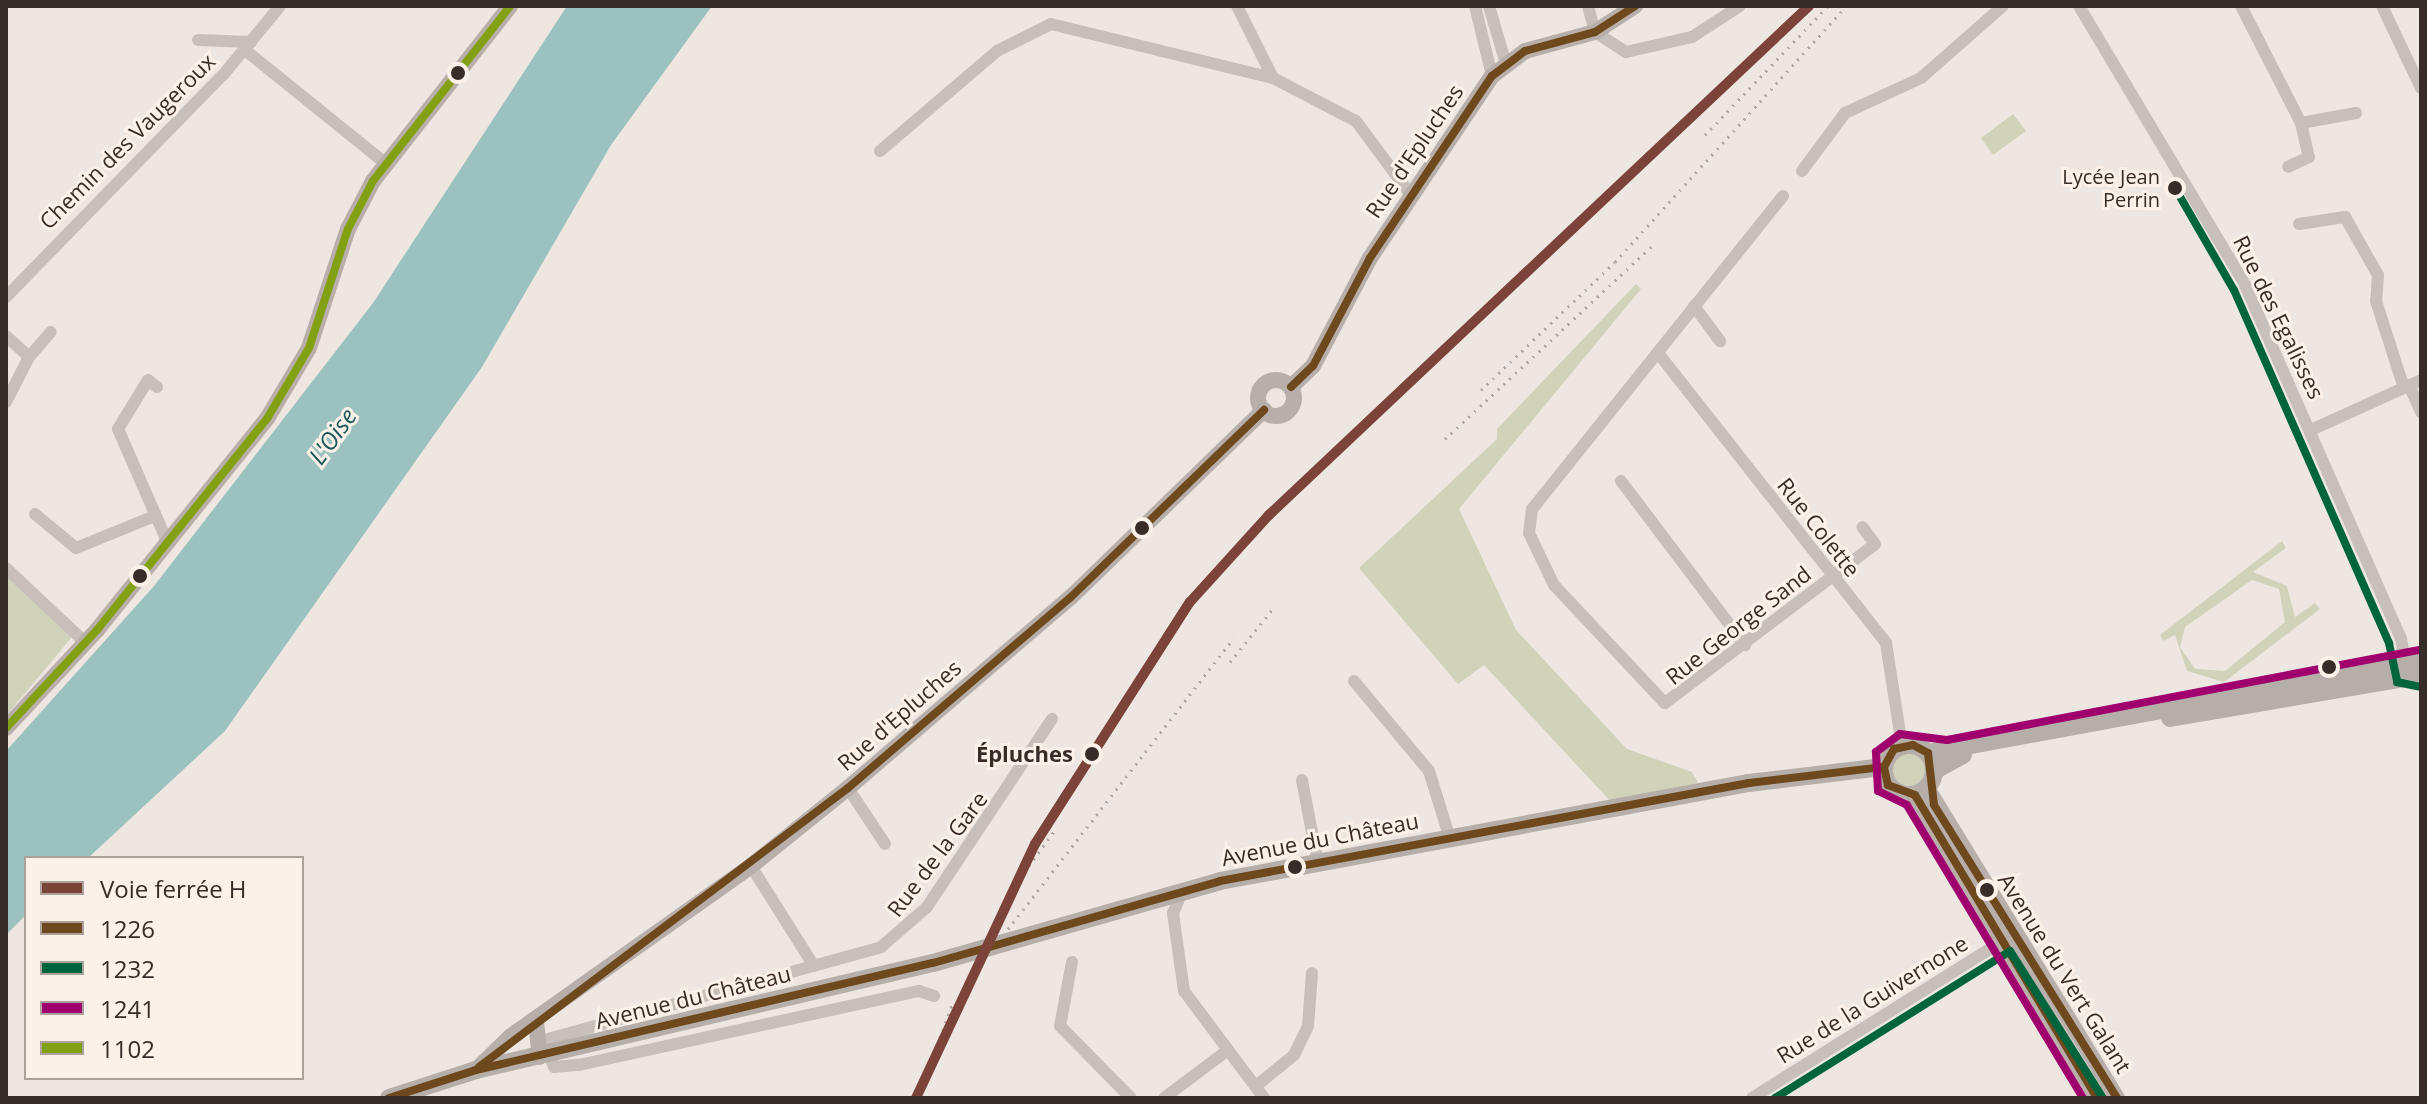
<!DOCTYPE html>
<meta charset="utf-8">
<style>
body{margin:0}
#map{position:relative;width:2427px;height:1104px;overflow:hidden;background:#eee7e1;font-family:"Open Sans",sans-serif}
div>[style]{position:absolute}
.green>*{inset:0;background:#d0d3ba}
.round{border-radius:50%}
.water>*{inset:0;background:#9cc2c0}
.street>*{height:12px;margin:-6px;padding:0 6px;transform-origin:6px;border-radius:6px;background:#c7bfba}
.secondary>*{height:16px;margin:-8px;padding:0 8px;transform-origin:8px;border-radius:8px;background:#b8afaa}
.secondary>.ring{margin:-8px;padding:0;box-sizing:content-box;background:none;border:16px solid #b8afaa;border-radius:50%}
.primary>*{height:18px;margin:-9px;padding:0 9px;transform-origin:9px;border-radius:9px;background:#b6aea9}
.primary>.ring{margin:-9px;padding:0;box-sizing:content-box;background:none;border:18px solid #b6aea9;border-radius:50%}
.rail>*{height:3px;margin-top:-1.5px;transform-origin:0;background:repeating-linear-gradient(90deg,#afa8a4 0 2px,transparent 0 8px)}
.bus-1>*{height:8px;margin:-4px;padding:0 4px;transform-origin:4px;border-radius:4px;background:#6e491e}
.bus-2>*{height:8px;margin:-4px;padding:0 4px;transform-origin:4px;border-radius:4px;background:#00643c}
.bus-3>*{height:8px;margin:-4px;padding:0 4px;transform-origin:4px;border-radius:4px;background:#a0006e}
.bus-4>*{height:8px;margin:-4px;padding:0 4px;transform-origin:4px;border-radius:4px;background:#82a012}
.rail-1>*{height:10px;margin:-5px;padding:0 5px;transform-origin:5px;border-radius:5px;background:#7b4339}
.dots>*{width:22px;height:22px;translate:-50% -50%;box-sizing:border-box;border:4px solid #fbf1e8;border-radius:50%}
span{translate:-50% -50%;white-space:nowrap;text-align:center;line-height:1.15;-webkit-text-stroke:6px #fbf1e8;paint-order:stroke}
.bus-label{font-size:20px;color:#382c28}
.right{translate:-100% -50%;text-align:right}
.street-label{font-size:22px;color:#382c28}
.stop-label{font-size:22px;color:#382c28;font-weight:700}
.water-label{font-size:24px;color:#1b5b5c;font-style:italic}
.frame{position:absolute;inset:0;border:8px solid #382c28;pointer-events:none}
.legend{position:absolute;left:24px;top:856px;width:280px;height:224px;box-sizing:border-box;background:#fbf1e8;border:2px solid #ada29b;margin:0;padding:10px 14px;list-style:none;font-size:24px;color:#382c28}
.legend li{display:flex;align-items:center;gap:16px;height:40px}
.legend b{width:40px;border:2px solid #ada29b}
</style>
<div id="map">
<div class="green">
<i style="clip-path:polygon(2013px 114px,2026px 131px,1993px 155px,1981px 138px)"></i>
<i style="clip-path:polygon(1636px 284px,1641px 289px,1459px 509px,1516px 630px,1627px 749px,1692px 772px,1698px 783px,1611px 802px,1484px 665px,1458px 684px,1359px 568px,1497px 439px,1497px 429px)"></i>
<i style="clip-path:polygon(evenodd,2282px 541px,2286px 548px,2253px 572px,2287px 586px,2295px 617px,2315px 603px,2320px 609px,2224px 682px,2187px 671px,2175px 635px,2163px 641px,2160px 635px,2282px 541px,2252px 580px,2279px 589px,2285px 622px,2225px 671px,2195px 669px,2180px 647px,2185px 627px,2252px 580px)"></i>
<i style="clip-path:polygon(6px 574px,72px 637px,6px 716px)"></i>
<i class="round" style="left:1891px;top:751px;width:36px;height:36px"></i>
</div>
<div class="water">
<i style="clip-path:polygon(567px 6px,712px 6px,611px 145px,482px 367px,225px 731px,88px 858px,26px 858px,26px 915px,6px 935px,6px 751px,154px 586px,373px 303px)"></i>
</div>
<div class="street">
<i style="left:1237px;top:6px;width:80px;rotate:63.4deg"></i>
<i style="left:1273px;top:78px;width:93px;rotate:27.4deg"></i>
<i style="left:1356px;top:121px;width:92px;rotate:53.4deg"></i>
<i style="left:1475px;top:6px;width:72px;rotate:76.3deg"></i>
<i style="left:1489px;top:6px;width:60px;rotate:73.7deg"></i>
<i style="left:1588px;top:6px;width:27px;rotate:75deg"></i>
<i style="left:1595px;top:32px;width:37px;rotate:33deg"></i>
<i style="left:1626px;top:52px;width:68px;rotate:-12.8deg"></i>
<i style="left:1692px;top:37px;width:57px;rotate:-32.9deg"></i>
<i style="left:2079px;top:6px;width:325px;rotate:59.2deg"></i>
<i style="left:2245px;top:285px;width:387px;rotate:66.2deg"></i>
<i style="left:2401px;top:639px;width:25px;rotate:79deg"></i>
<i style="left:2241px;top:6px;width:131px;rotate:62.9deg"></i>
<i style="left:2301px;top:123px;width:35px;rotate:77deg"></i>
<i style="left:2309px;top:157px;width:23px;rotate:155deg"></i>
<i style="left:2382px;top:6px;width:91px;rotate:64.6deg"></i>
<i style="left:198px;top:40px;width:53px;rotate:2.2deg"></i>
<i style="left:245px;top:50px;width:180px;rotate:38.9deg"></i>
<i style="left:2301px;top:123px;width:56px;rotate:-10.3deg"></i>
<i style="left:880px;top:151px;width:154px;rotate:-40.5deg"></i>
<i style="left:997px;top:51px;width:60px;rotate:-26.6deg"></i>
<i style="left:1051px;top:24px;width:228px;rotate:13.7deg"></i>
<i style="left:1802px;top:171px;width:72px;rotate:-53.4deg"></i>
<i style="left:1845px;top:113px;width:84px;rotate:-24.7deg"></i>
<i style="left:1921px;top:78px;width:109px;rotate:-41.3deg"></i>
<i style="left:1783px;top:196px;width:401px;rotate:128.7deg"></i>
<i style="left:1532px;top:509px;width:24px;rotate:97deg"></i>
<i style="left:1529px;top:533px;width:58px;rotate:64.3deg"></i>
<i style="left:1554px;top:585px;width:162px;rotate:46.8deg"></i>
<i style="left:1665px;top:703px;width:263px;rotate:-37.1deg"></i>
<i style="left:1875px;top:544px;width:21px;rotate:-127deg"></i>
<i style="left:2299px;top:224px;width:47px;rotate:-8.7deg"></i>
<i style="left:2345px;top:217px;width:67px;rotate:60.4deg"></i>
<i style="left:2378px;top:275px;width:26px;rotate:94deg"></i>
<i style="left:2376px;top:301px;width:91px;rotate:72.2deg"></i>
<i style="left:6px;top:297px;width:310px;rotate:-45.7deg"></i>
<i style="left:223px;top:75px;width:89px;rotate:-50.4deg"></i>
<i style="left:1694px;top:306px;width:44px;rotate:53.4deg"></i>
<i style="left:6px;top:336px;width:31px;rotate:42deg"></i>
<i style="left:29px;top:357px;width:51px;rotate:117.1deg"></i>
<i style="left:1658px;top:353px;width:369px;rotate:51.8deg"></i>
<i style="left:1886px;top:643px;width:104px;rotate:81.2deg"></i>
<i style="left:29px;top:357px;width:33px;rotate:-49deg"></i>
<i style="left:2409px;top:385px;width:30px;rotate:66deg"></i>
<i style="left:157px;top:387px;width:11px;rotate:-142deg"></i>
<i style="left:148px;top:380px;width:57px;rotate:121.5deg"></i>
<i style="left:118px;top:429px;width:122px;rotate:66.4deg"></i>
<i style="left:2311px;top:430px;width:121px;rotate:-24.4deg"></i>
<i style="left:1621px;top:481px;width:206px;rotate:52.9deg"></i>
<i style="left:35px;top:514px;width:53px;rotate:39.7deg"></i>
<i style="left:76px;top:548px;width:85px;rotate:-22.1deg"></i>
<i style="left:6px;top:568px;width:110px;rotate:43.2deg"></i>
<i style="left:1354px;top:681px;width:117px;rotate:50.2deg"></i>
<i style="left:1429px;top:771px;width:71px;rotate:72.8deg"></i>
<i style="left:1302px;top:780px;width:86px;rotate:79.2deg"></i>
<i style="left:848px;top:788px;width:67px;rotate:56.5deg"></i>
<i style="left:751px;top:866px;width:118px;rotate:57.8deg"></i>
<i style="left:1182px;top:892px;width:23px;rotate:113deg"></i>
<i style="left:1173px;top:913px;width:79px;rotate:82deg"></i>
<i style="left:1184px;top:991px;width:134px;rotate:53.2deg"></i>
<i style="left:1072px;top:962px;width:65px;rotate:100.6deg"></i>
<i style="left:1060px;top:1026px;width:101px;rotate:45.4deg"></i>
<i style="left:537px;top:1042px;width:357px;rotate:-15.4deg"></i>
<i style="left:881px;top:947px;width:61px;rotate:-41deg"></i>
<i style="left:927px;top:907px;width:226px;rotate:-56.4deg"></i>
<i style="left:549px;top:1055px;width:13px;rotate:67deg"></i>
<i style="left:554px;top:1067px;width:25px;rotate:-5deg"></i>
<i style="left:579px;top:1065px;width:348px;rotate:-12.3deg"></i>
<i style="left:919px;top:991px;width:16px;rotate:18deg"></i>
<i style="left:1256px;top:1086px;width:49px;rotate:-39.2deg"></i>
<i style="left:1294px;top:1055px;width:32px;rotate:-64deg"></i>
<i style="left:1308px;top:1026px;width:53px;rotate:-85.7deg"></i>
<i style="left:1164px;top:1098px;width:80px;rotate:-36.9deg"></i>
<i style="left:1752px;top:1098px;width:301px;rotate:-32.1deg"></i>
</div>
<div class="secondary">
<i class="ring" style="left:1258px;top:380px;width:20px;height:20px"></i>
<i style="left:1291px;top:387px;width:30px;rotate:-44deg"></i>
<i style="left:1313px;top:366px;width:122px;rotate:-62.2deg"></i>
<i style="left:1370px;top:258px;width:219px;rotate:-56.2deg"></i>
<i style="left:1492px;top:76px;width:41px;rotate:-37.1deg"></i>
<i style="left:1525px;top:51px;width:73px;rotate:-15.2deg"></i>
<i style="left:1595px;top:32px;width:48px;rotate:-33deg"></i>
<i style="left:6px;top:728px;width:134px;rotate:-47.1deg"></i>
<i style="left:97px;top:630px;width:273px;rotate:-51.2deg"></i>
<i style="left:268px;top:417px;width:80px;rotate:-59.3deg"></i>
<i style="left:309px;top:348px;width:125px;rotate:-71.9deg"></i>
<i style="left:348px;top:229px;width:54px;rotate:-62.5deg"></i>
<i style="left:373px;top:181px;width:222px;rotate:-51.9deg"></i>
<i style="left:1927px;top:788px;width:364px;rotate:58.5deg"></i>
<i style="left:1915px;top:795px;width:353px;rotate:59deg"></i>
<i style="left:536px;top:1021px;width:36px;rotate:84deg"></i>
<i style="left:476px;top:1070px;width:49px;rotate:-44.2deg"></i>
<i style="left:511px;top:1036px;width:294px;rotate:-35.3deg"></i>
<i style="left:751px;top:866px;width:124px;rotate:-38.8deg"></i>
<i style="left:848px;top:788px;width:294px;rotate:-40.6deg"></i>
<i style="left:1071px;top:597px;width:269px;rotate:-44.1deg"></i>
</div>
<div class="primary">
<i style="left:2170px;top:718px;width:255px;rotate:-9.7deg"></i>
<i class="ring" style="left:1884px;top:745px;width:32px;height:32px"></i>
<i style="left:1928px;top:753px;width:501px;rotate:-10.46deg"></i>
<i style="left:1934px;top:771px;width:33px;rotate:-29deg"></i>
<i style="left:389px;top:1098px;width:91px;rotate:-17.8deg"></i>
<i style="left:476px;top:1070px;width:469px;rotate:-13.2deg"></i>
<i style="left:933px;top:963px;width:298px;rotate:-15.9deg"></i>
<i style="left:1220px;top:881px;width:538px;rotate:-10.5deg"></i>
<i style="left:1749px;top:783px;width:136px;rotate:-6.8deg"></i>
</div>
<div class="rail">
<i style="left:1705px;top:135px;width:178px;rotate:-46.4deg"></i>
<i style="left:1481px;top:390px;width:185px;rotate:-43.7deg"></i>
<i style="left:1615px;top:262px;width:345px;rotate:-47.9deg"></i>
<i style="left:1445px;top:439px;width:282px;rotate:-43deg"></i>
<i style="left:1230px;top:662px;width:67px;rotate:-51.1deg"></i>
<i style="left:1010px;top:892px;width:77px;rotate:-54deg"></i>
<i style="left:1008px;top:929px;width:368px;rotate:-52.2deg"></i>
<i style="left:918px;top:1098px;width:102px;rotate:-70deg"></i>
</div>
<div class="bus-1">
<i style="left:1291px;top:387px;width:30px;rotate:-44deg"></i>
<i style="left:1313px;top:366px;width:122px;rotate:-62.2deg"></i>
<i style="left:1370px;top:258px;width:219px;rotate:-56.2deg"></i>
<i style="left:1492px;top:76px;width:41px;rotate:-37.1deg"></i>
<i style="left:1525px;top:51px;width:73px;rotate:-15.2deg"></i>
<i style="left:1595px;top:32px;width:48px;rotate:-33deg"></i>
<i style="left:479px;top:1067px;width:463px;rotate:-37.1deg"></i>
<i style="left:848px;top:788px;width:294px;rotate:-40.6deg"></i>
<i style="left:1071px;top:597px;width:269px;rotate:-44.1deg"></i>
<i style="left:389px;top:1098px;width:91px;rotate:-17.8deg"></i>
<i style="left:476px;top:1070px;width:469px;rotate:-13.2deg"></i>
<i style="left:933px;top:963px;width:298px;rotate:-15.9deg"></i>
<i style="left:1220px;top:881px;width:538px;rotate:-10.5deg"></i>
<i style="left:1749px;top:783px;width:136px;rotate:-6.8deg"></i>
<i style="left:2097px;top:1098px;width:353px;rotate:-121deg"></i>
<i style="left:1915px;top:795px;width:29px;rotate:-160deg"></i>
<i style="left:1888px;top:785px;width:18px;rotate:-103deg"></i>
<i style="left:1884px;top:767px;width:21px;rotate:-61deg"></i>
<i style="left:1894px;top:749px;width:19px;rotate:-12deg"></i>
<i style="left:1913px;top:745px;width:17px;rotate:28deg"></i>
<i style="left:1928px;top:753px;width:52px;rotate:83.4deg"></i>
<i style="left:1934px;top:805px;width:345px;rotate:58deg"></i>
</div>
<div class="bus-2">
<i style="left:2175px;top:188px;width:118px;rotate:60deg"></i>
<i style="left:2234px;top:290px;width:386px;rotate:66.3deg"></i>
<i style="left:2389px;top:643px;width:40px;rotate:78deg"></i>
<i style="left:2397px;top:682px;width:25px;rotate:12deg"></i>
<i style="left:1775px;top:1098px;width:277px;rotate:-32deg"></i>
<i style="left:2010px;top:951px;width:174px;rotate:57.7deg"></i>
</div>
<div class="bus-3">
<i style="left:2083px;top:1098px;width:342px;rotate:-121deg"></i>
<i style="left:1907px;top:805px;width:32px;rotate:-154deg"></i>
<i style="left:1878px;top:791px;width:39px;rotate:-93deg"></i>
<i style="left:1876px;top:752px;width:30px;rotate:-37deg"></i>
<i style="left:1900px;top:734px;width:47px;rotate:7.3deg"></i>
<i style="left:1947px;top:740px;width:481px;rotate:-10.8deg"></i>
</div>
<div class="bus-4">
<i style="left:6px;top:728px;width:134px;rotate:-47.1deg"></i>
<i style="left:97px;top:630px;width:273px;rotate:-51.2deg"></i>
<i style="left:268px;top:417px;width:80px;rotate:-59.3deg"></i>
<i style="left:309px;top:348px;width:125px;rotate:-71.9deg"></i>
<i style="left:348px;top:229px;width:54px;rotate:-62.5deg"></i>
<i style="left:373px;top:181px;width:222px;rotate:-51.9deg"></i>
</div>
<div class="rail-1">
<i style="left:916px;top:1098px;width:280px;rotate:-64.9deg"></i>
<i style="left:1035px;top:844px;width:287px;rotate:-57.4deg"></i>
<i style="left:1190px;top:602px;width:118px;rotate:-47.8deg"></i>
<i style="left:1269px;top:515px;width:742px;rotate:-43.31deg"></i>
</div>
<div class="dots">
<i style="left:458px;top:73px;background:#382c28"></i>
<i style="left:2175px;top:188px;background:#382c28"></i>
<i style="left:1142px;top:528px;background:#382c28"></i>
<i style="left:140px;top:576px;background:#382c28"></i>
<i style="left:2329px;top:667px;background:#382c28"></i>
<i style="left:1092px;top:754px;background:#382c28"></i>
<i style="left:1295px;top:867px;background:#382c28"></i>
<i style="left:1987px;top:890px;background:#382c28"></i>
</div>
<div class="bus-label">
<span class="right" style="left:2160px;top:188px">Lycée Jean<br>Perrin</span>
</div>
<div class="street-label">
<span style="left:127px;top:141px;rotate:-45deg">Chemin des Vaugeroux</span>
<span style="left:1414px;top:151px;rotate:-56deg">Rue d'Epluches</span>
<span style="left:2279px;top:317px;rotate:64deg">Rue des Egalisses</span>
<span style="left:1819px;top:527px;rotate:52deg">Rue Colette</span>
<span style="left:1738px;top:625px;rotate:-38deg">Rue George Sand</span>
<span style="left:899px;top:715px;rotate:-41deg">Rue d'Epluches</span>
<span style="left:1320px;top:839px;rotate:-11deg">Avenue du Château</span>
<span style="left:937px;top:854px;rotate:-53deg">Rue de la Gare</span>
<span style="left:2065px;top:973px;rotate:58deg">Avenue du Vert Galant</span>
<span style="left:693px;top:997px;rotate:-14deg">Avenue du Château</span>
<span style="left:1872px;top:999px;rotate:-32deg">Rue de la Guivernone</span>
</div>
<div class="stop-label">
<span class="right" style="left:1073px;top:754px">Épluches</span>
</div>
<div class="water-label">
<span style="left:332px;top:436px;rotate:-54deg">L'Oise</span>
</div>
<div class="frame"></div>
<ul class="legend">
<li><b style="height:10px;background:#7b4339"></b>Voie ferrée H</li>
<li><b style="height:10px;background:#6e491e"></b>1226</li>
<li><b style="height:10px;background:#00643c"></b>1232</li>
<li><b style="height:10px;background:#a0006e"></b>1241</li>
<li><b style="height:10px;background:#82a012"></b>1102</li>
</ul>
</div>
